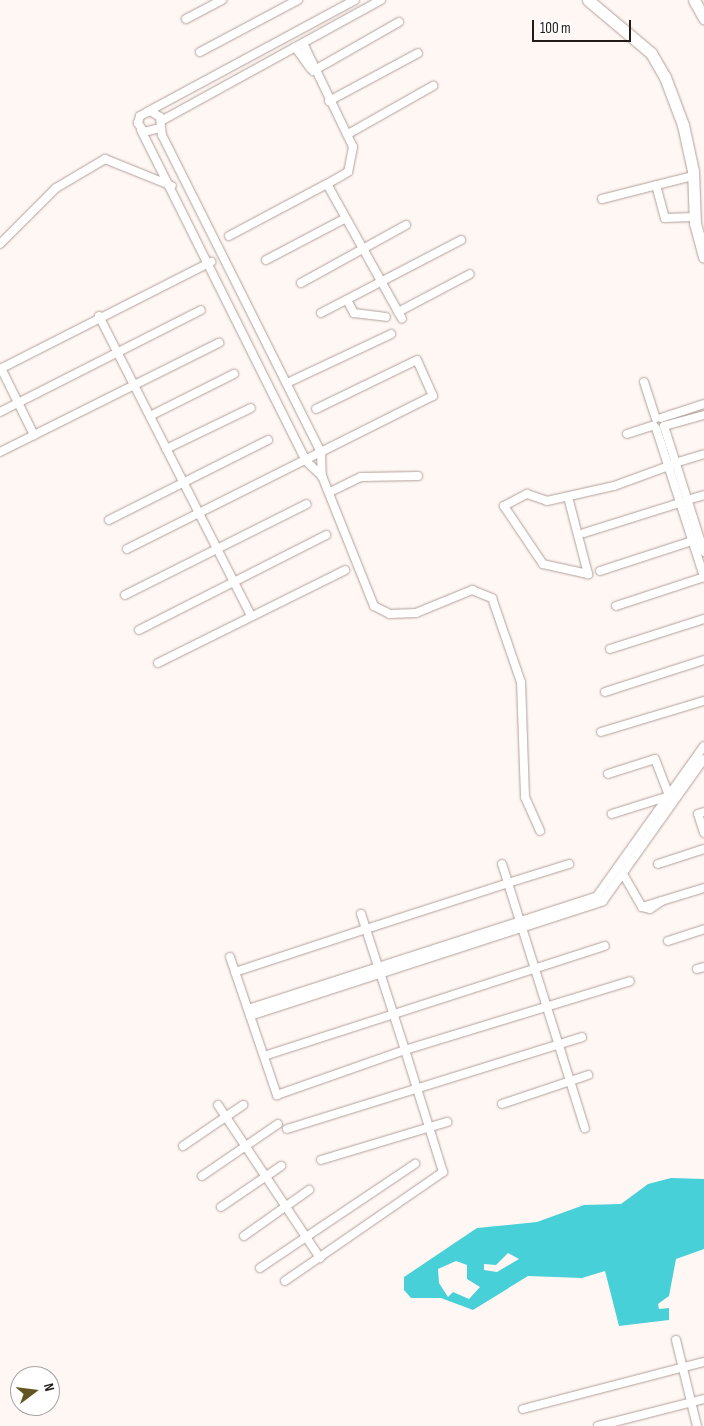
<!DOCTYPE html>
<style>
body{margin:0}
#map{position:relative;width:704px;height:1426px;overflow:hidden;background:#fff7f4;font-family:"Sofia Sans Condensed",sans-serif}
div>[style]{position:absolute}
.water>*{inset:0;background:#48d0d8}
.roads{filter:drop-shadow(0 0 1px #b1a099) drop-shadow(0 0 1px #b1a099)}
.street>*{height:8px;margin:-4px;padding:0 4px;transform-origin:4px;border-radius:4px;background:#fff}
.secondary>*{height:11px;margin:-5.5px;padding:0 5.5px;transform-origin:5.5px;border-radius:5.5px;background:#fff}
span{translate:-50% -50%;white-space:nowrap;text-align:center;line-height:1.15;-webkit-text-stroke:5px #fff;paint-order:stroke}
.north{position:absolute;left:10px;top:1366px;width:50px;height:50px;box-sizing:border-box;background:#fff;border:1px solid #a7a4a3;border-radius:50%;rotate:75deg;font-size:14px;font-weight:700;line-height:20px;text-align:center;color:#221b18}
.north::after{content:'';display:block;margin:auto;width:18px;height:22px;background:#615622;clip-path:polygon(50% 0,100% 100%,50% 72%,0 100%)}
.scale{position:absolute;left:532px;top:20px;width:99px;height:22px;box-sizing:border-box;border:2px solid #221b18;border-top:0;padding-left:6px;font-size:15px;line-height:18px;white-space:nowrap;color:#221b18;-webkit-text-stroke:4px #fff;paint-order:stroke}
</style>
<div id="map">
<div class="water">
<i style="clip-path:polygon(evenodd,671px 1178px,704px 1179px,704px 1249px,676px 1259px,669px 1296px,658px 1304px,659px 1309px,669px 1308px,669px 1320px,619px 1326px,605px 1271px,582px 1278px,528px 1276px,473px 1310px,441px 1298px,411px 1298px,404px 1290px,404px 1277px,477px 1228px,537px 1222px,584px 1205px,621px 1204px,648px 1184px,671px 1178px,508px 1253px,519px 1259px,497px 1272px,484px 1270px,484px 1264px,496px 1265px,508px 1253px,671px 1178px,456px 1261px,467px 1265px,467px 1279px,480px 1287px,469px 1299px,453px 1292px,448px 1297px,439px 1283px,438px 1269px,456px 1261px)"></i>
</div>
<div class="roads">
<div class="street">
<i style="left:186px;top:19px;width:41px;rotate:-27.8deg"></i>
<i style="left:303px;top:43px;width:115px;rotate:64.3deg"></i>
<i style="left:353px;top:147px;width:25px;rotate:101deg"></i>
<i style="left:348px;top:172px;width:24px;rotate:150deg"></i>
<i style="left:327px;top:184px;width:154px;rotate:60.9deg"></i>
<i style="left:295px;top:47px;width:26px;rotate:54deg"></i>
<i style="left:200px;top:52px;width:111px;rotate:-28deg"></i>
<i style="left:313px;top:71px;width:99px;rotate:-29.7deg"></i>
<i style="left:329px;top:101px;width:101px;rotate:-28.3deg"></i>
<i style="left:147px;top:112px;width:236px;rotate:-28.3deg"></i>
<i style="left:161px;top:121px;width:251px;rotate:-28.8deg"></i>
<i style="left:160px;top:128px;width:16px;rotate:166deg"></i>
<i style="left:144px;top:132px;width:11px;rotate:-124deg"></i>
<i style="left:138px;top:123px;width:7px;rotate:-74deg"></i>
<i style="left:140px;top:116px;width:11px;rotate:-27deg"></i>
<i style="left:150px;top:111px;width:12px;rotate:31deg"></i>
<i style="left:160px;top:117px;width:18px;rotate:84deg"></i>
<i style="left:162px;top:135px;width:356px;rotate:63.4deg"></i>
<i style="left:321px;top:453px;width:23px;rotate:88deg"></i>
<i style="left:141px;top:130px;width:370px;rotate:63.5deg"></i>
<i style="left:306px;top:461px;width:22px;rotate:43deg"></i>
<i style="left:322px;top:476px;width:140px;rotate:68.2deg"></i>
<i style="left:374px;top:606px;width:18px;rotate:27deg"></i>
<i style="left:390px;top:614px;width:26px;rotate:-2deg"></i>
<i style="left:416px;top:613px;width:61px;rotate:-22.3deg"></i>
<i style="left:472px;top:590px;width:22px;rotate:22deg"></i>
<i style="left:492px;top:598px;width:89px;rotate:71deg"></i>
<i style="left:521px;top:682px;width:115px;rotate:88deg"></i>
<i style="left:525px;top:797px;width:37px;rotate:66deg"></i>
<i style="left:348px;top:134px;width:98px;rotate:-29.5deg"></i>
<i style="left:656px;top:185px;width:34px;rotate:75deg"></i>
<i style="left:665px;top:218px;width:29px;rotate:-2deg"></i>
<i style="left:602px;top:199px;width:94px;rotate:-14.2deg"></i>
<i style="left:229px;top:236px;width:111px;rotate:-28deg"></i>
<i style="left:0;top:244px;width:79px;rotate:-45deg"></i>
<i style="left:56px;top:188px;width:57px;rotate:-30.6deg"></i>
<i style="left:105px;top:159px;width:72px;rotate:21.9deg"></i>
<i style="left:266px;top:260px;width:90px;rotate:-27.7deg"></i>
<i style="left:301px;top:283px;width:120px;rotate:-28.9deg"></i>
<i style="left:347px;top:300px;width:15px;rotate:62deg"></i>
<i style="left:354px;top:313px;width:32px;rotate:7deg"></i>
<i style="left:398px;top:312px;width:81px;rotate:-27.8deg"></i>
<i style="left:321px;top:313px;width:158px;rotate:-27.5deg"></i>
<i style="left:99px;top:316px;width:334px;rotate:63.1deg"></i>
<i style="left:1px;top:368px;width:75px;rotate:63.8deg"></i>
<i style="left:0;top:369px;width:237px;rotate:-26.9deg"></i>
<i style="left:644px;top:382px;width:38px;rotate:72deg"></i>
<i style="left:287px;top:383px;width:115px;rotate:-25.2deg"></i>
<i style="left:0;top:412px;width:225px;rotate:-26.9deg"></i>
<i style="left:704px;top:415px;width:41px;rotate:164.6deg"></i>
<i style="left:664px;top:426px;width:132px;rotate:72.4deg"></i>
<i style="left:150px;top:416px;width:94px;rotate:-26.6deg"></i>
<i style="left:661px;top:418px;width:45px;rotate:-18deg"></i>
<i style="left:656px;top:428px;width:157px;rotate:72.1deg"></i>
<i style="left:627px;top:434px;width:28px;rotate:-18deg"></i>
<i style="left:166px;top:449px;width:94px;rotate:-25.8deg"></i>
<i style="left:0;top:452px;width:245px;rotate:-26.5deg"></i>
<i style="left:675px;top:463px;width:30px;rotate:-17deg"></i>
<i style="left:330px;top:492px;width:34px;rotate:-26deg"></i>
<i style="left:361px;top:477px;width:57px;rotate:-1deg"></i>
<i style="left:568px;top:497px;width:80px;rotate:75.4deg"></i>
<i style="left:588px;top:574px;width:46px;rotate:-167.5deg"></i>
<i style="left:543px;top:564px;width:70px;rotate:-123.9deg"></i>
<i style="left:504px;top:506px;width:26px;rotate:-28deg"></i>
<i style="left:527px;top:494px;width:21px;rotate:19deg"></i>
<i style="left:547px;top:501px;width:69px;rotate:-12.6deg"></i>
<i style="left:614px;top:486px;width:59px;rotate:-20deg"></i>
<i style="left:687px;top:500px;width:18px;rotate:-16deg"></i>
<i style="left:109px;top:520px;width:178px;rotate:-26.7deg"></i>
<i style="left:584px;top:533px;width:101px;rotate:-17.4deg"></i>
<i style="left:127px;top:549px;width:342px;rotate:-26.6deg"></i>
<i style="left:433px;top:396px;width:39px;rotate:-114deg"></i>
<i style="left:417px;top:360px;width:112px;rotate:154.1deg"></i>
<i style="left:600px;top:571px;width:100px;rotate:-18.1deg"></i>
<i style="left:125px;top:595px;width:203px;rotate:-26.6deg"></i>
<i style="left:616px;top:606px;width:93px;rotate:-18.2deg"></i>
<i style="left:139px;top:630px;width:210px;rotate:-26.9deg"></i>
<i style="left:610px;top:649px;width:99px;rotate:-17.7deg"></i>
<i style="left:158px;top:663px;width:209px;rotate:-26.4deg"></i>
<i style="left:605px;top:692px;width:104px;rotate:-17.9deg"></i>
<i style="left:601px;top:732px;width:108px;rotate:-16.8deg"></i>
<i style="left:608px;top:774px;width:49px;rotate:-17.7deg"></i>
<i style="left:655px;top:759px;width:40px;rotate:69deg"></i>
<i style="left:669px;top:796px;width:60px;rotate:162.5deg"></i>
<i style="left:704px;top:812px;width:6px;rotate:162deg"></i>
<i style="left:698px;top:814px;width:20px;rotate:72deg"></i>
<i style="left:502px;top:864px;width:20px;rotate:72deg"></i>
<i style="left:508px;top:883px;width:64px;rotate:-17.3deg"></i>
<i style="left:658px;top:864px;width:48px;rotate:-18.1deg"></i>
<i style="left:623px;top:874px;width:38px;rotate:60deg"></i>
<i style="left:642px;top:907px;width:65px;rotate:-17deg"></i>
<i style="left:642px;top:907px;width:8px;rotate:14deg"></i>
<i style="left:650px;top:909px;width:14px;rotate:-34deg"></i>
<i style="left:668px;top:941px;width:38px;rotate:-18deg"></i>
<i style="left:230px;top:957px;width:146px;rotate:71.2deg"></i>
<i style="left:277px;top:1095px;width:136px;rotate:-19.4deg"></i>
<i style="left:405px;top:1050px;width:127px;rotate:-107.9deg"></i>
<i style="left:366px;top:929px;width:149px;rotate:-17.9deg"></i>
<i style="left:508px;top:883px;width:257px;rotate:72.6deg"></i>
<i style="left:697px;top:969px;width:7px;rotate:-16deg"></i>
<i style="left:235px;top:972px;width:138px;rotate:-18.2deg"></i>
<i style="left:366px;top:929px;width:16px;rotate:-108deg"></i>
<i style="left:248px;top:1009px;width:367px;rotate:-17.9deg"></i>
<i style="left:597px;top:896px;width:184px;rotate:-54.5deg"></i>
<i style="left:250px;top:1016px;width:371px;rotate:-18deg"></i>
<i style="left:603px;top:901px;width:174px;rotate:-54.6deg"></i>
<i style="left:264px;top:1056px;width:358px;rotate:-17.9deg"></i>
<i style="left:502px;top:1104px;width:91px;rotate:-18.6deg"></i>
<i style="left:218px;top:1105px;width:184px;rotate:56.3deg"></i>
<i style="left:287px;top:1129px;width:309px;rotate:-17.3deg"></i>
<i style="left:183px;top:1146px;width:73px;rotate:-34.3deg"></i>
<i style="left:321px;top:1160px;width:132px;rotate:-16.8deg"></i>
<i style="left:202px;top:1176px;width:92px;rotate:-34.4deg"></i>
<i style="left:221px;top:1207px;width:73px;rotate:-34.3deg"></i>
<i style="left:244px;top:1236px;width:80px;rotate:-35.3deg"></i>
<i style="left:260px;top:1268px;width:187px;rotate:-33.9deg"></i>
<i style="left:285px;top:1281px;width:192px;rotate:-34.6deg"></i>
<i style="left:443px;top:1172px;width:128px;rotate:-107.3deg"></i>
<i style="left:405px;top:1050px;width:235px;rotate:-17deg"></i>
<i style="left:676px;top:1340px;width:89px;rotate:76.3deg"></i>
<i style="left:523px;top:1409px;width:187px;rotate:-14.6deg"></i>
<i style="left:598px;top:1426px;width:109px;rotate:-14.3deg"></i>
</div>
<div class="secondary">
<i style="left:588px;top:0;width:82px;rotate:40.1deg"></i>
<i style="left:651px;top:53px;width:28px;rotate:60deg"></i>
<i style="left:665px;top:77px;width:51px;rotate:69.4deg"></i>
<i style="left:683px;top:125px;width:47px;rotate:77.7deg"></i>
<i style="left:693px;top:171px;width:52px;rotate:87.8deg"></i>
<i style="left:695px;top:223px;width:35px;rotate:75deg"></i>
<i style="left:694px;top:0;width:21px;rotate:61deg"></i>
</div>
</div>
<div class="north">N</div>
<div class="scale">100 m</div>
</div>
